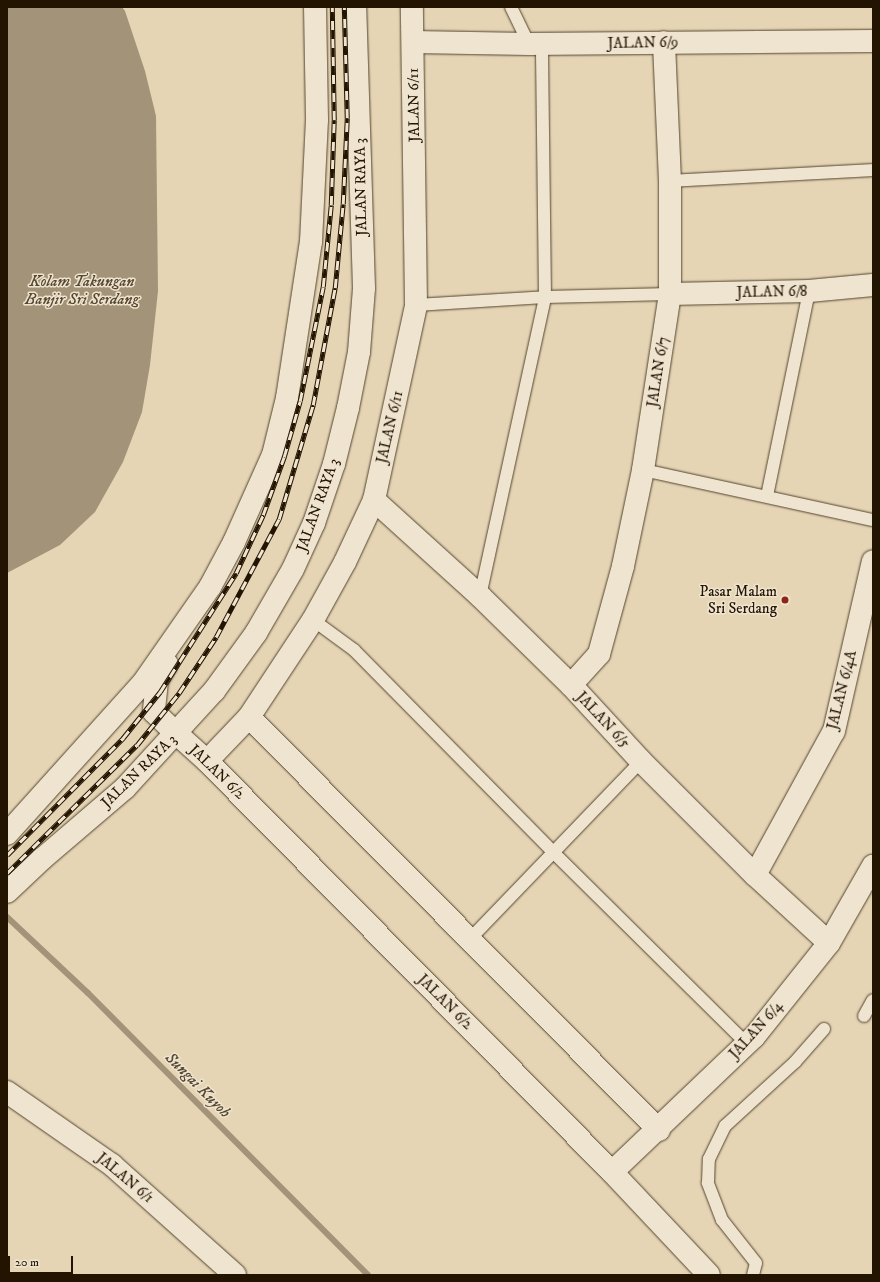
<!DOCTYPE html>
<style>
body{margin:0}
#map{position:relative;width:880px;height:1282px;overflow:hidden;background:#e5d5b5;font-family:"IM FELL DW Pica",serif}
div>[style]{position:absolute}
.water>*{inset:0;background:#a39378}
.stream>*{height:6px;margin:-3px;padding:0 3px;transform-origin:3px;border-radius:3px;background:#a39378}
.roads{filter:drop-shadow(0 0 1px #54442e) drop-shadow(0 0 1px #54442e)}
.service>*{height:12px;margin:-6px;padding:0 6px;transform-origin:6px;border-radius:6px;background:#eee4cf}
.minor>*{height:22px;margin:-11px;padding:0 11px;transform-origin:11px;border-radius:11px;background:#eee4cf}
.tertiary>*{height:22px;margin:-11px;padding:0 11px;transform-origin:11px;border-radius:11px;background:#eee4cf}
.rail>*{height:4.5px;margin-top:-2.25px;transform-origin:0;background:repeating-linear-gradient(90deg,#eee4cf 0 9px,#231401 0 18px);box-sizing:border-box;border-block:1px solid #231401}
.dots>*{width:11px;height:11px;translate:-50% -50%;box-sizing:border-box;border:2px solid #eee4cf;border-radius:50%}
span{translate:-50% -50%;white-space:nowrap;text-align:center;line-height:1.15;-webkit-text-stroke:3px #eee4cf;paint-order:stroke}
.street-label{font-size:15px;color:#231401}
.poi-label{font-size:15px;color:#231401}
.right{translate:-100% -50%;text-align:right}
.water-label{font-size:16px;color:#564731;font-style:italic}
.frame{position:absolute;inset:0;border:8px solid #231401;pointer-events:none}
.scale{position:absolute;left:8px;top:1256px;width:65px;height:18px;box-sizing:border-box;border:2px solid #231401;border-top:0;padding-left:5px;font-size:12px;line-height:14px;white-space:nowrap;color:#231401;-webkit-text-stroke:3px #eee4cf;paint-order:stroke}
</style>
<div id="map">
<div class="water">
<i style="clip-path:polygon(7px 7px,122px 7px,125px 11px,145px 71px,156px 116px,158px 291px,150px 365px,142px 412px,123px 462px,95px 512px,60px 545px,7px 573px)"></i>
</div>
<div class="stream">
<i style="left:7px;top:917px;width:111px;rotate:43.2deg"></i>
<i style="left:88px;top:993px;width:397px;rotate:45.2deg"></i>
</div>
<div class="roads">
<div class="service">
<i style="left:511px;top:7px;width:41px;rotate:64.1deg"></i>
<i style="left:670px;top:181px;width:203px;rotate:-3.1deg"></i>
<i style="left:416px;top:305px;width:129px;rotate:-3.5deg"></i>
<i style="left:545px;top:297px;width:125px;rotate:-1.4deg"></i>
<i style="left:643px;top:470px;width:235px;rotate:12.3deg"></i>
<i style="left:767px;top:496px;width:209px;rotate:-78.4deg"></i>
<i style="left:480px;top:596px;width:306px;rotate:-77.7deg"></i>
<i style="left:545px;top:297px;width:253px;rotate:-90.7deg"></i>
<i style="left:313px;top:620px;width:51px;rotate:36.2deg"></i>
<i style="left:354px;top:650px;width:284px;rotate:45.4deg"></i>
<i style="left:553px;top:852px;width:273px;rotate:44.7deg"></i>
<i style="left:470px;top:939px;width:247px;rotate:-46.1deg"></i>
<i style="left:864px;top:1016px;width:18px;rotate:-61deg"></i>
<i style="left:753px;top:1275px;width:12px;rotate:-76deg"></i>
<i style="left:756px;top:1263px;width:55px;rotate:-128.3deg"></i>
<i style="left:722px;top:1220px;width:40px;rotate:-111deg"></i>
<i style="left:708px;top:1183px;width:24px;rotate:-88deg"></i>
<i style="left:709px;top:1159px;width:37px;rotate:-64deg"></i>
<i style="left:725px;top:1126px;width:95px;rotate:-42.4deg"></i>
<i style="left:795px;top:1062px;width:44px;rotate:-48.7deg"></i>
</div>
<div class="minor">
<i style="left:413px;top:42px;width:116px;rotate:1deg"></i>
<i style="left:529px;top:44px;width:344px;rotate:-0.5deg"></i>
<i style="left:670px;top:294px;width:139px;rotate:-1.2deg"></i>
<i style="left:809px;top:291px;width:64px;rotate:-5.4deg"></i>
<i style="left:374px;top:500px;width:143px;rotate:42.2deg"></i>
<i style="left:480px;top:596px;width:127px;rotate:44.4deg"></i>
<i style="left:571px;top:685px;width:103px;rotate:47.4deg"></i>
<i style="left:641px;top:761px;width:161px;rotate:45deg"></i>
<i style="left:755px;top:875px;width:100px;rotate:42.6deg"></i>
<i style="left:571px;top:685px;width:42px;rotate:-47.9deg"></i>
<i style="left:599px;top:654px;width:91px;rotate:-74.7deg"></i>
<i style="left:623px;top:566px;width:98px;rotate:-78.2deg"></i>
<i style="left:643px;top:470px;width:178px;rotate:-81.3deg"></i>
<i style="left:670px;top:294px;width:113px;rotate:-90deg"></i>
<i style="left:670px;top:181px;width:139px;rotate:-92.5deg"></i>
<i style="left:249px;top:717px;width:582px;rotate:45.21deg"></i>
<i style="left:177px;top:734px;width:40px;rotate:42deg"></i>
<i style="left:207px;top:761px;width:577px;rotate:45.42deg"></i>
<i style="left:612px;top:1172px;width:141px;rotate:46.7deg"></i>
<i style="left:207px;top:761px;width:61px;rotate:-46.3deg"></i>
<i style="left:249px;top:717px;width:116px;rotate:-56.6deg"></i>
<i style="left:313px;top:620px;width:66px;rotate:-61.1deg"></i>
<i style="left:345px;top:562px;width:68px;rotate:-64.9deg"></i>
<i style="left:374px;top:500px;width:199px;rotate:-77.8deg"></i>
<i style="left:416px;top:305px;width:298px;rotate:-90.8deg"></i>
<i style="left:755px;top:875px;width:164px;rotate:-61.3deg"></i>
<i style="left:834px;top:731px;width:174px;rotate:-77.1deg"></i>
<i style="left:7px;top:1092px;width:128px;rotate:34.8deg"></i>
<i style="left:112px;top:1165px;width:165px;rotate:41.8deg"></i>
<i style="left:612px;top:1172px;width:196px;rotate:-43.6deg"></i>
<i style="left:754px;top:1037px;width:120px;rotate:-51.4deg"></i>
<i style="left:829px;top:943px;width:89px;rotate:-60.3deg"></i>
</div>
<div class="tertiary">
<i style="left:167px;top:664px;width:20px;rotate:120deg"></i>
<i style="left:157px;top:681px;width:31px;rotate:96deg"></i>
<i style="left:154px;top:712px;width:32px;rotate:44deg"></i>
<i style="left:7px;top:834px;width:203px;rotate:-48deg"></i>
<i style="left:143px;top:683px;width:117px;rotate:-55.1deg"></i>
<i style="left:210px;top:587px;width:51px;rotate:-61.9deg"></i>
<i style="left:234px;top:542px;width:95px;rotate:-65.9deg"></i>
<i style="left:273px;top:455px;width:59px;rotate:-76.2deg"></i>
<i style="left:287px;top:398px;width:158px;rotate:-81.3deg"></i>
<i style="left:311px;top:242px;width:122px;rotate:-87.2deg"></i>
<i style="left:317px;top:120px;width:113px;rotate:-91deg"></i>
<i style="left:7px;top:892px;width:48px;rotate:-43.3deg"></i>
<i style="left:42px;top:859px;width:109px;rotate:-40.5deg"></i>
<i style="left:125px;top:788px;width:132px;rotate:-47.5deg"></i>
<i style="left:214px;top:691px;width:72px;rotate:-54.1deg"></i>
<i style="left:256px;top:633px;width:74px;rotate:-60deg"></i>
<i style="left:293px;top:569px;width:51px;rotate:-65.5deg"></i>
<i style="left:314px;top:523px;width:62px;rotate:-71.3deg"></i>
<i style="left:334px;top:464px;width:58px;rotate:-76deg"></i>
<i style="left:348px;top:408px;width:57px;rotate:-78.9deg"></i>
<i style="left:359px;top:352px;width:64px;rotate:-85.5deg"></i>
<i style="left:364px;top:288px;width:281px;rotate:-91.8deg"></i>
</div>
</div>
<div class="rail">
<i style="left:7px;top:855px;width:165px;rotate:-45.2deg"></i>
<i style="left:123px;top:738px;width:59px;rotate:-51.2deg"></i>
<i style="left:160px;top:692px;width:141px;rotate:-57.4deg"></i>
<i style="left:236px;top:573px;width:64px;rotate:-65deg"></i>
<i style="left:263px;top:515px;width:62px;rotate:-70.1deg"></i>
<i style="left:284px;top:457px;width:58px;rotate:-74.1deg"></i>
<i style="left:300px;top:401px;width:116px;rotate:-78.6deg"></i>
<i style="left:323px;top:287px;width:82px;rotate:-84.4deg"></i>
<i style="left:331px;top:205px;width:85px;rotate:-88deg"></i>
<i style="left:334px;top:120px;width:113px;rotate:-91deg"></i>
<i style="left:7px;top:873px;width:182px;rotate:-44.6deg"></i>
<i style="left:137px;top:745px;width:67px;rotate:-51.1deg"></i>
<i style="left:179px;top:693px;width:67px;rotate:-56.5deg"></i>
<i style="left:216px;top:637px;width:134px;rotate:-61.9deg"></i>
<i style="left:279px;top:519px;width:119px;rotate:-73.4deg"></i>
<i style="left:313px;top:405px;width:119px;rotate:-79.4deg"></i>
<i style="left:335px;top:288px;width:84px;rotate:-84.6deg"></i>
<i style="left:343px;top:204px;width:86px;rotate:-87.3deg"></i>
<i style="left:347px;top:118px;width:111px;rotate:-91.5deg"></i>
</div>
<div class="dots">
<i style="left:785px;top:600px;background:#8f2418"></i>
</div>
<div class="street-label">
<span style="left:643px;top:43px;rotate:-1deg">JALAN 6/9</span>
<span style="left:414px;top:105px;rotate:-91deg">JALAN 6/11</span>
<span style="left:361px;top:187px;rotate:-91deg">JALAN RAYA 3</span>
<span style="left:772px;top:292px;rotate:-1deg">JALAN 6/8</span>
<span style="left:658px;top:372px;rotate:-81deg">JALAN 6/7</span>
<span style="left:390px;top:427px;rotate:-77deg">JALAN 6/11</span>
<span style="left:318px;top:505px;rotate:-70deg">JALAN RAYA 3</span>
<span style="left:842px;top:690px;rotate:-76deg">JALAN 6/4A</span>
<span style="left:603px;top:720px;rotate:47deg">JALAN 6/5</span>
<span style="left:139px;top:771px;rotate:-44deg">JALAN RAYA 3</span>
<span style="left:217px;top:772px;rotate:44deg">JALAN 6/2</span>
<span style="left:445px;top:1002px;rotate:45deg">JALAN 6/2</span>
<span style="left:756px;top:1030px;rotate:-48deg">JALAN 6/4</span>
<span style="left:125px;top:1178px;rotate:40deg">JALAN 6/1</span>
</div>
<div class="poi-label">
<span class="right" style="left:777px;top:600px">Pasar Malam<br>Sri Serdang</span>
</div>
<div class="water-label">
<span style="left:82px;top:290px">Kolam Takungan<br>Banjir Sri Serdang</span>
<span style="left:198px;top:1085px;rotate:45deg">Sungai Kuyoh</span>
</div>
<div class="frame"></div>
<div class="scale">20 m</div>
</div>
